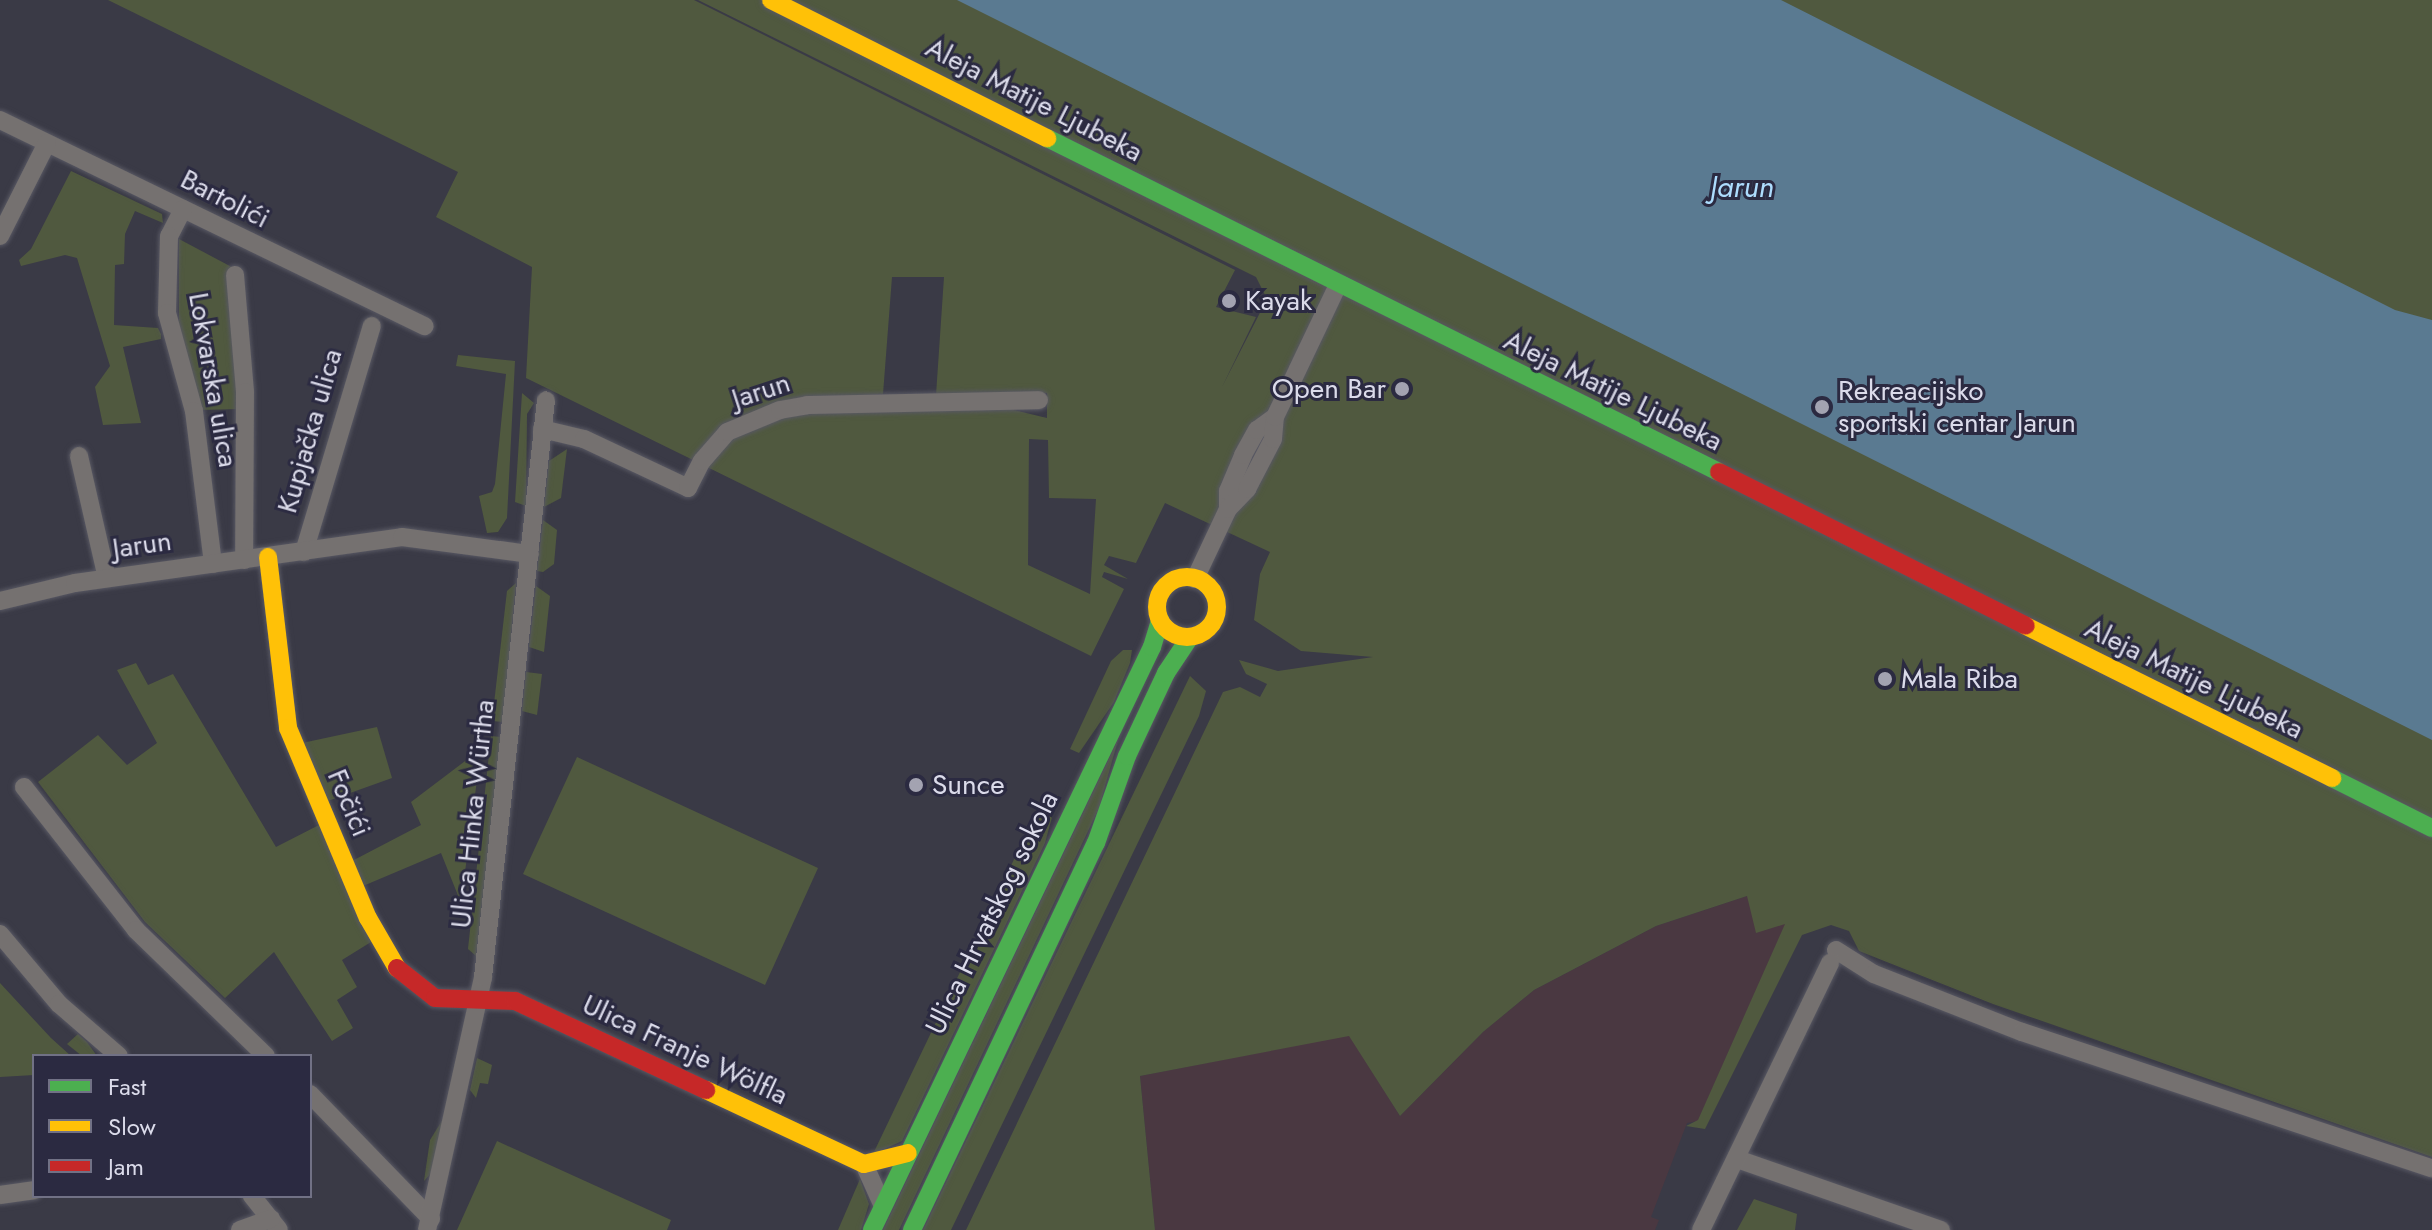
<!DOCTYPE html>
<meta charset="utf-8">
<style>
body{margin:0}
#map{position:relative;width:2432px;height:1230px;overflow:hidden;background:#3a3a46;font-family:Jost,sans-serif}
div>[style]{position:absolute}
.industrial>*{inset:0;background:#4a3841}
.green>*{inset:0;background:#50593f}
.water>*{inset:0;background:#5a7a91}
.roads{filter:drop-shadow(0 0 2px #585863) drop-shadow(0 0 2px #585863)}
.street>*{height:18px;margin:-9px;padding:0 9px;transform-origin:9px;border-radius:9px;background:#757170}
.fast>*{height:18px;margin:-9px;padding:0 9px;transform-origin:9px;border-radius:9px;background:#4caf50}
.slow>*{height:18px;margin:-9px;padding:0 9px;transform-origin:9px;border-radius:9px;background:#ffc107}
.slow>.ring{margin:-9px;padding:0;box-sizing:content-box;background:none;border:18px solid #ffc107;border-radius:50%}
.jam>*{height:18px;margin:-9px;padding:0 9px;transform-origin:9px;border-radius:9px;background:#c62828}
.dots>*{width:22px;height:22px;translate:-50% -50%;box-sizing:border-box;border:4px solid #2b2a41;border-radius:50%}
span{translate:-50% -50%;white-space:nowrap;text-align:center;line-height:1.15;-webkit-text-stroke:6px #2b2a41;paint-order:stroke}
.street-label{font-size:28px;color:#dbdbea}
.poi-label{font-size:28px;color:#dbdbea}
.left{translate:0 -50%;text-align:left}
.right{translate:-100% -50%;text-align:right}
.water-label{font-size:30px;color:#addcfd;font-style:italic}
.legend{position:absolute;left:32px;top:1054px;width:280px;height:144px;box-sizing:border-box;background:#2b2a41;border:2px solid #717185;margin:0;padding:10px 14px;list-style:none;font-size:24px;color:#dbdbea}
.legend li{display:flex;align-items:center;gap:16px;height:40px}
.legend b{width:40px;border:2px solid #717185}
</style>
<div id="map">
<div class="industrial">
<i style="clip-path:polygon(1747px 896px,1786px 923px,1698px 1121px,1687px 1123px,1651px 1217px,1659px 1220px,1655px 1230px,1155px 1230px,1140px 1076px,1349px 1035px,1400px 1116px,1483px 1032px,1534px 990px,1656px 926px)"></i>
</div>
<div class="green">
<i style="clip-path:polygon(evenodd,108px 0,694px 0,1235px 270px,1216px 307px,1256px 317px,1222px 387px,1267px 299px,1256px 277px,698px 0,2432px 0,2432px 1157px,1993px 1004px,1859px 951px,1849px 931px,1831px 925px,1802px 935px,1705px 1129px,1686px 1126px,1698px 1120px,1785px 924px,1756px 933px,1747px 896px,1656px 926px,1534px 990px,1483px 1032px,1400px 1116px,1349px 1036px,1140px 1076px,1155px 1230px,966px 1230px,1223px 692px,1240px 687px,1260px 697px,1267px 684px,1246px 674px,1239px 660px,1278px 671px,1373px 657px,1301px 651px,1254px 620px,1260px 574px,1270px 552px,1165px 503px,1136px 563px,1109px 556px,1104px 565px,1128px 579px,1104px 572px,1102px 577px,1124px 589px,1091px 656px,705px 466px,734px 437px,798px 412px,1005px 408px,1047px 418px,1047px 393px,936px 395px,944px 277px,892px 277px,883px 394px,807px 400px,741px 418px,711px 438px,693px 460px,526px 378px,532px 267px,436px 217px,458px 172px,108px 0,1029px 439px,1048px 440px,1049px 498px,1096px 499px,1090px 594px,1028px 565px,1029px 439px)"></i>
<i style="clip-path:polygon(71px 171px,162px 214px,163px 223px,135px 211px,125px 234px,124px 264px,115px 265px,114px 325px,158px 328px,161px 334px,161px 339px,123px 347px,141px 423px,103px 425px,95px 387px,110px 366px,77px 258px,65px 255px,21px 266px,19px 260px,31px 249px)"></i>
<i style="clip-path:polygon(179px 239px,243px 273px,240px 409px,201px 410px,179px 335px)"></i>
<i style="clip-path:polygon(458px 355px,515px 361px,507px 518px,498px 532px,487px 533px,479px 496px,492px 492px,495px 484px,506px 374px,456px 366px)"></i>
<i style="clip-path:polygon(522px 393px,534px 403px,527px 414px,526px 506px,515px 502px)"></i>
<i style="clip-path:polygon(567px 449px,561px 498px,544px 507px,549px 461px)"></i>
<i style="clip-path:polygon(543px 520px,557px 530px,554px 564px,543px 572px,537px 571px)"></i>
<i style="clip-path:polygon(516px 583px,503px 722px,492px 721px,507px 591px)"></i>
<i style="clip-path:polygon(536px 586px,550px 596px,544px 652px,529px 647px)"></i>
<i style="clip-path:polygon(1123px 650px,1132px 650px,1130px 663px,1114px 702px,1079px 753px,1070px 749px,1111px 661px)"></i>
<i style="clip-path:polygon(136px 663px,148px 685px,173px 674px,276px 847px,319px 825px,371px 942px,342px 960px,357px 987px,337px 1000px,353px 1028px,332px 1041px,274px 952px,225px 998px,145px 922px,38px 782px,98px 735px,127px 765px,157px 743px,117px 670px)"></i>
<i style="clip-path:polygon(526px 672px,542px 674px,537px 715px,522px 711px)"></i>
<i style="clip-path:polygon(1190px 676px,1206px 691px,1199px 716px,951px 1230px,923px 1230px)"></i>
<i style="clip-path:polygon(377px 727px,392px 778px,325px 802px,302px 743px)"></i>
<i style="clip-path:polygon(491px 736px,501px 737px,476px 956px,468px 949px)"></i>
<i style="clip-path:polygon(1118px 740px,1099px 808px,899px 1230px,883px 1230px)"></i>
<i style="clip-path:polygon(481px 749px,461px 903px,441px 853px,363px 886px,352px 861px,421px 825px,411px 802px)"></i>
<i style="clip-path:polygon(577px 757px,818px 868px,765px 985px,523px 874px)"></i>
<i style="clip-path:polygon(1058px 795px,1045px 843px,902px 1141px,873px 1154px,1039px 807px,1047px 797px)"></i>
<i style="clip-path:polygon(0 983px,51px 1038px,71px 1056px,34px 1056px,34px 1075px,0 1077px)"></i>
<i style="clip-path:polygon(78px 1034px,87px 1042px,97px 1056px,82px 1056px,67px 1044px)"></i>
<i style="clip-path:polygon(477px 1058px,492px 1065px,488px 1084px,480px 1083px,476px 1098px,470px 1090px)"></i>
<i style="clip-path:polygon(443px 1119px,433px 1171px,424px 1181px,430px 1140px)"></i>
<i style="clip-path:polygon(497px 1141px,671px 1220px,667px 1230px,457px 1230px)"></i>
<i style="clip-path:polygon(860px 1179px,869px 1204px,861px 1230px,838px 1230px)"></i>
<i style="clip-path:polygon(1754px 1199px,1797px 1214px,1795px 1230px,1737px 1230px)"></i>
</div>
<div class="water">
<i style="clip-path:polygon(957px 0,1781px 0,2395px 310px,2432px 320px,2432px 740px)"></i>
</div>
<div class="roads">
<div class="street">
<i style="left:0;top:120px;width:472px;rotate:25.9deg"></i>
<i style="left:183px;top:209px;width:30px;rotate:117deg"></i>
<i style="left:169px;top:236px;width:77px;rotate:91.5deg"></i>
<i style="left:167px;top:313px;width:102px;rotate:74.6deg"></i>
<i style="left:194px;top:411px;width:154px;rotate:82.9deg"></i>
<i style="left:0;top:236px;width:104px;rotate:-63.2deg"></i>
<i style="left:235px;top:275px;width:117px;rotate:85.1deg"></i>
<i style="left:245px;top:392px;width:168px;rotate:90.3deg"></i>
<i style="left:542px;top:429px;width:43px;rotate:13.4deg"></i>
<i style="left:584px;top:439px;width:115px;rotate:25.2deg"></i>
<i style="left:688px;top:488px;width:30px;rotate:-63deg"></i>
<i style="left:702px;top:461px;width:38px;rotate:-49deg"></i>
<i style="left:727px;top:432px;width:57px;rotate:-22.5deg"></i>
<i style="left:780px;top:410px;width:27px;rotate:-10deg"></i>
<i style="left:807px;top:405px;width:232px;rotate:-1.2deg"></i>
<i style="left:79px;top:456px;width:125px;rotate:77.1deg"></i>
<i style="left:1228px;top:509px;width:18px;rotate:-90deg"></i>
<i style="left:1228px;top:491px;width:39px;rotate:-67deg"></i>
<i style="left:1243px;top:455px;width:29px;rotate:-61deg"></i>
<i style="left:1257px;top:430px;width:22px;rotate:-36deg"></i>
<i style="left:304px;top:552px;width:236px;rotate:-73.3deg"></i>
<i style="left:1195px;top:579px;width:77px;rotate:-64.8deg"></i>
<i style="left:1228px;top:509px;width:28px;rotate:-46deg"></i>
<i style="left:1247px;top:489px;width:56px;rotate:-62.5deg"></i>
<i style="left:1273px;top:439px;width:22px;rotate:-85deg"></i>
<i style="left:1275px;top:417px;width:146px;rotate:-64.5deg"></i>
<i style="left:0;top:601px;width:77px;rotate:-13.5deg"></i>
<i style="left:75px;top:583px;width:330px;rotate:-8deg"></i>
<i style="left:402px;top:537px;width:129px;rotate:7.6deg"></i>
<i style="left:24px;top:787px;width:182px;rotate:51.9deg"></i>
<i style="left:136px;top:930px;width:181px;rotate:44.1deg"></i>
<i style="left:0;top:934px;width:92px;rotate:49.9deg"></i>
<i style="left:59px;top:1004px;width:79px;rotate:40.9deg"></i>
<i style="left:1836px;top:950px;width:45px;rotate:32.3deg"></i>
<i style="left:1874px;top:974px;width:159px;rotate:21.4deg"></i>
<i style="left:2022px;top:1032px;width:432px;rotate:18.4deg"></i>
<i style="left:310px;top:1094px;width:174px;rotate:45.9deg"></i>
<i style="left:1737px;top:1159px;width:216px;rotate:19.2deg"></i>
<i style="left:864px;top:1164px;width:46px;rotate:65.7deg"></i>
<i style="left:0;top:1195px;width:34px;rotate:-8deg"></i>
<i style="left:252px;top:1196px;width:43px;rotate:51.5deg"></i>
<i style="left:240px;top:1230px;width:33px;rotate:-20deg"></i>
<i style="left:427px;top:1230px;width:259px;rotate:-77.5deg"></i>
<i style="left:483px;top:977px;width:580px;rotate:-83.77deg"></i>
<i style="left:1701px;top:1230px;width:297px;rotate:-64.2deg"></i>
</div>
<div class="fast">
<i style="left:1047px;top:138px;width:750px;rotate:26.43deg"></i>
<i style="left:2332px;top:778px;width:112px;rotate:26.6deg"></i>
<i style="left:872px;top:1230px;width:647px;rotate:-64.35deg"></i>
<i style="left:1152px;top:647px;width:28px;rotate:-73deg"></i>
<i style="left:912px;top:1230px;width:429px;rotate:-64.6deg"></i>
<i style="left:1096px;top:843px;width:92px;rotate:-70.4deg"></i>
<i style="left:1127px;top:756px;width:92px;rotate:-64.8deg"></i>
<i style="left:1166px;top:673px;width:43px;rotate:-56.3deg"></i>
</div>
<div class="slow">
<i style="left:771px;top:0;width:309px;rotate:26.6deg"></i>
<i style="left:268px;top:557px;width:172px;rotate:83.3deg"></i>
<i style="left:288px;top:728px;width:206px;rotate:67.2deg"></i>
<i style="left:368px;top:918px;width:58px;rotate:59.9deg"></i>
<i class="ring" style="left:1157px;top:577px;width:42px;height:42px"></i>
<i style="left:2026px;top:626px;width:342px;rotate:26.4deg"></i>
<i style="left:706px;top:1090px;width:174px;rotate:25.1deg"></i>
<i style="left:864px;top:1164px;width:45px;rotate:-14deg"></i>
</div>
<div class="jam">
<i style="left:1719px;top:472px;width:343px;rotate:26.6deg"></i>
<i style="left:397px;top:968px;width:48px;rotate:38.3deg"></i>
<i style="left:435px;top:998px;width:80px;rotate:2.1deg"></i>
<i style="left:515px;top:1001px;width:211px;rotate:25deg"></i>
</div>
</div>
<div class="dots">
<i style="left:1229px;top:301px;background:#a3a3b1"></i>
<i style="left:1402px;top:389px;background:#a3a3b1"></i>
<i style="left:1822px;top:407px;background:#a3a3b1"></i>
<i style="left:1885px;top:679px;background:#a3a3b1"></i>
<i style="left:916px;top:785px;background:#a3a3b1"></i>
</div>
<div class="street-label">
<span style="left:1034px;top:100px;rotate:27deg">Aleja Matije Ljubeka</span>
<span style="left:225px;top:199px;rotate:27deg">Bartolići</span>
<span style="left:213px;top:380px;rotate:80deg">Lokvarska ulica</span>
<span style="left:761px;top:391px;rotate:-18deg">Jarun</span>
<span style="left:1613px;top:391px;rotate:26deg">Aleja Matije Ljubeka</span>
<span style="left:310px;top:431px;rotate:-74deg">Kupjačka ulica</span>
<span style="left:142px;top:545px;rotate:-8deg">Jarun</span>
<span style="left:2194px;top:679px;rotate:26deg">Aleja Matije Ljubeka</span>
<span style="left:349px;top:803px;rotate:67deg">Fočići</span>
<span style="left:473px;top:814px;rotate:-84deg">Ulica Hinka Würtha</span>
<span style="left:992px;top:913px;rotate:-64deg">Ulica Hrvatskog sokola</span>
<span style="left:685px;top:1050px;rotate:25deg">Ulica Franje Wölfla</span>
</div>
<div class="poi-label">
<span class="left" style="left:1245px;top:301px">Kayak</span>
<span class="right" style="left:1386px;top:389px">Open Bar</span>
<span class="left" style="left:1838px;top:407px">Rekreacijsko<br>sportski centar Jarun</span>
<span class="left" style="left:1901px;top:679px">Mala Riba</span>
<span class="left" style="left:932px;top:785px">Sunce</span>
</div>
<div class="water-label">
<span style="left:1742px;top:187px">Jarun</span>
</div>
<ul class="legend">
<li><b style="height:10px;background:#4caf50"></b>Fast</li>
<li><b style="height:10px;background:#ffc107"></b>Slow</li>
<li><b style="height:10px;background:#c62828"></b>Jam</li>
</ul>
</div>
